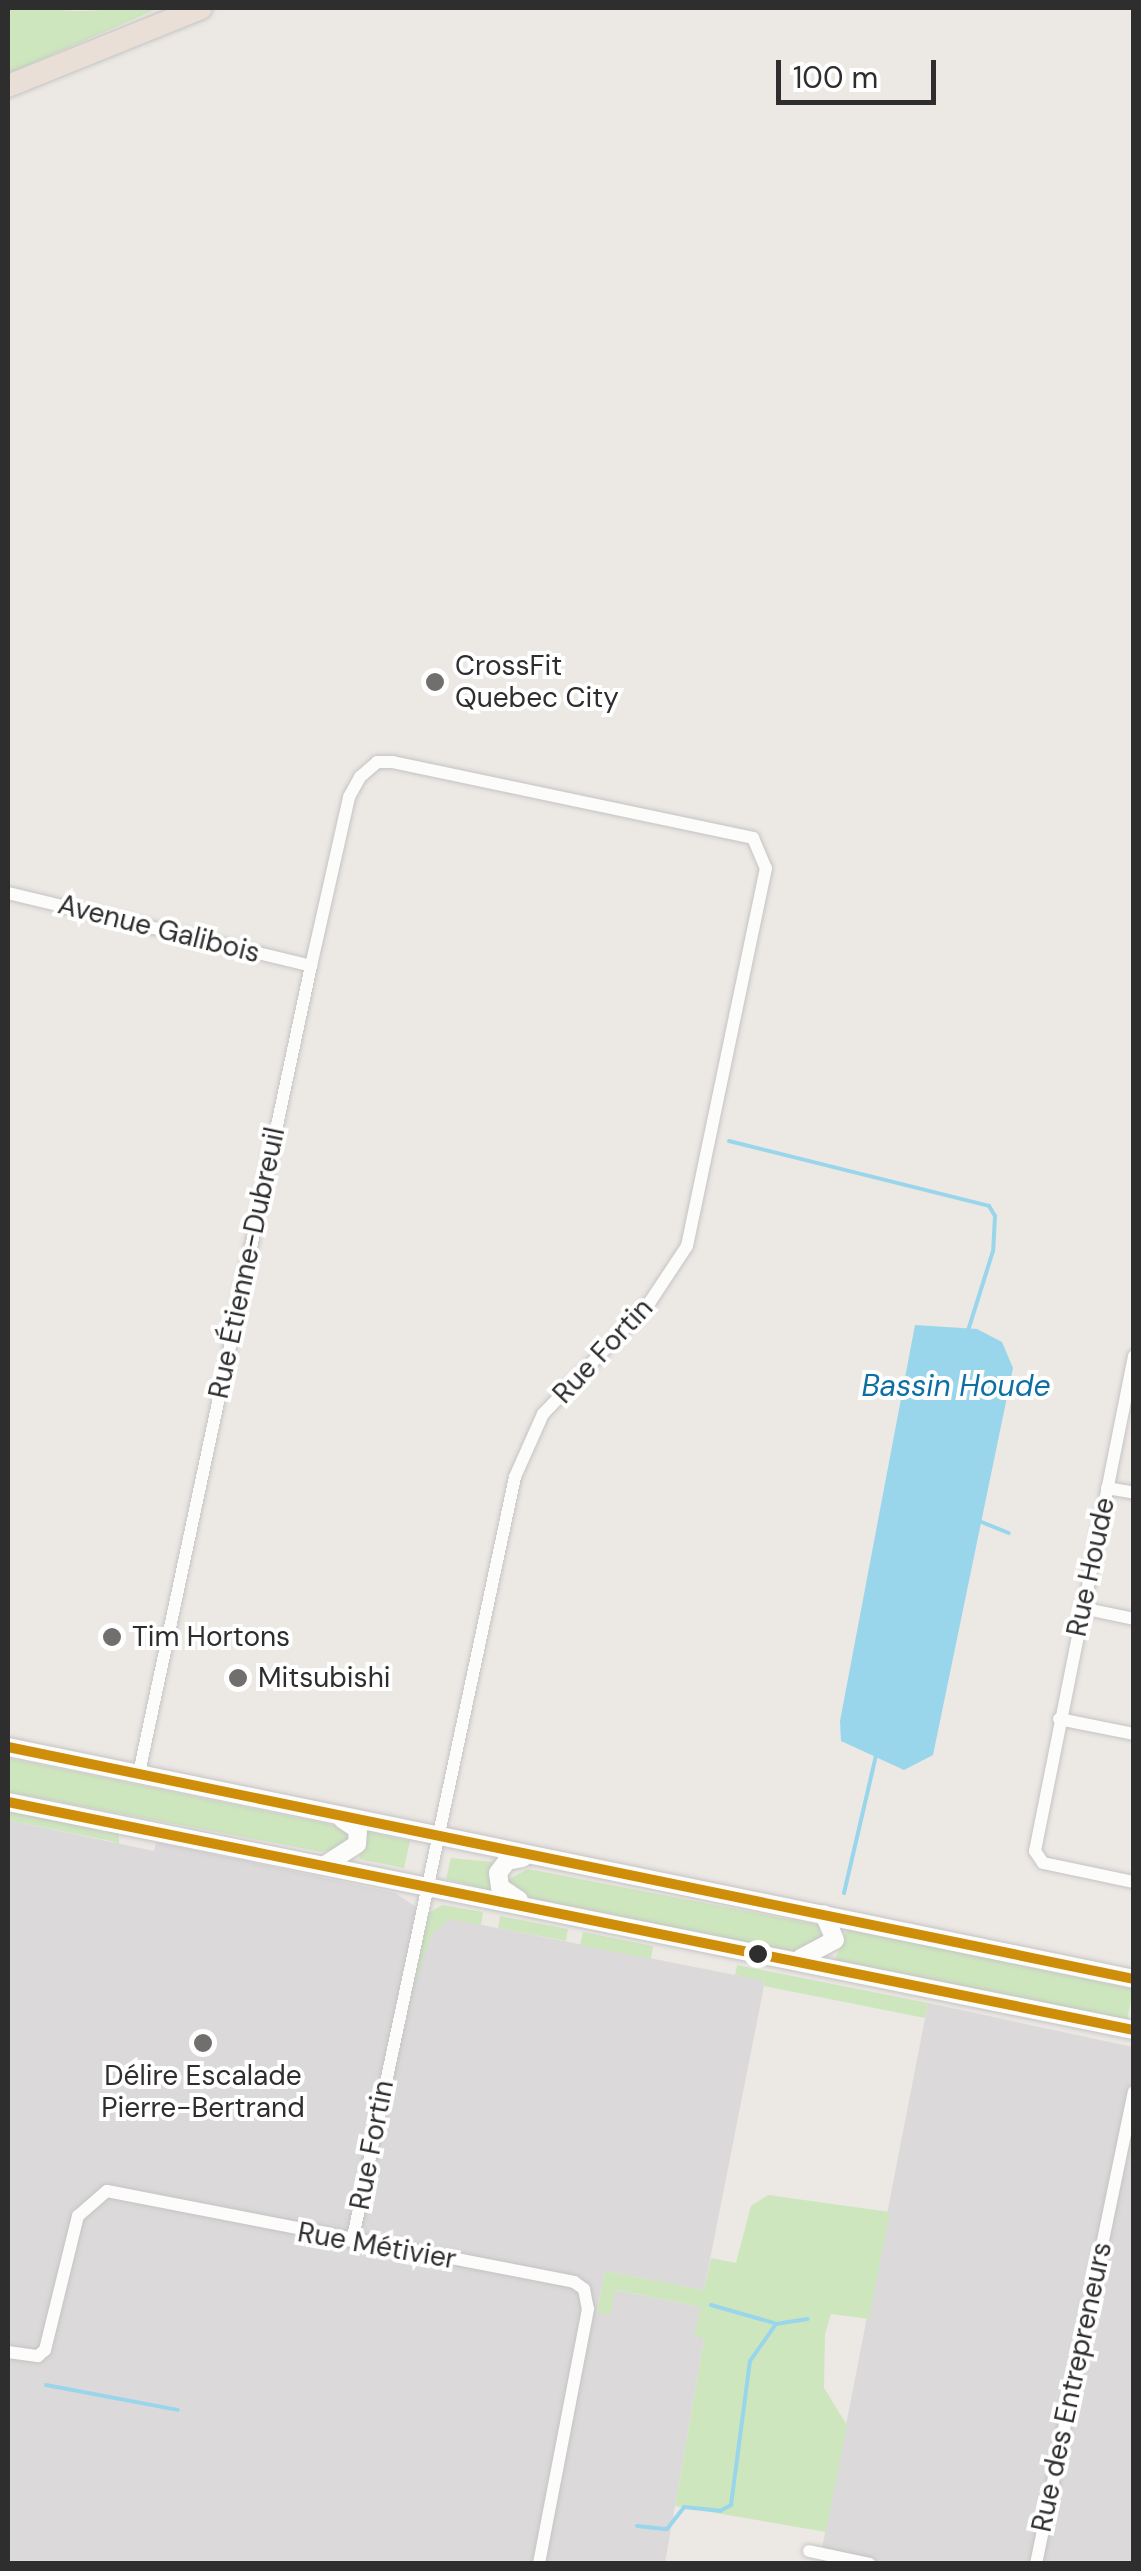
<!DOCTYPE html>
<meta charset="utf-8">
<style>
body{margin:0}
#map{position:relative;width:1141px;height:2571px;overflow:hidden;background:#ece8e4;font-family:"DM Sans",sans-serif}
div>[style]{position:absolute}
.industrial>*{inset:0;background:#dcd9db}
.green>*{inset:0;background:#cee6be}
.water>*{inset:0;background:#99d6ec}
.stream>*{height:4px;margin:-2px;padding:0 2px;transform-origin:2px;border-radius:2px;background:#99d6ec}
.roads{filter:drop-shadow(0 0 2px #c5c4c5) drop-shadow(0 0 2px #c5c4c5)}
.street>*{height:12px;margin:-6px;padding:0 6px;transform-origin:6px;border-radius:6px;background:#fcfcfb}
.secondary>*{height:18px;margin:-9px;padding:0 9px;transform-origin:9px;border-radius:9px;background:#fcfcfb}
.highway>*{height:22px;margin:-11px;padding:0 11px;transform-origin:11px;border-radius:11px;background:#eadfd6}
.bus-1>*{height:10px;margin:-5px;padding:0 5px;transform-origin:5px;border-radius:5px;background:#cf8e09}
.dots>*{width:28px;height:28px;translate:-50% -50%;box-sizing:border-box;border:5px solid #fff;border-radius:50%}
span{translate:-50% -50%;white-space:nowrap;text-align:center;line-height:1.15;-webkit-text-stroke:8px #fff;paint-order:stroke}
.poi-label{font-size:28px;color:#2e2e2e}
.left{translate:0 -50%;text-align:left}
.street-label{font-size:28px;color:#2e2e2e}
.water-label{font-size:30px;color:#0d6fa3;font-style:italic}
.frame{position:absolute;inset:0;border:10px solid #2e2e2e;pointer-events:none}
.scale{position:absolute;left:776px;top:60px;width:160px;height:45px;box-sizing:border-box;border:5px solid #2e2e2e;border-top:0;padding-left:12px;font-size:30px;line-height:35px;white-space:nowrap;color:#2e2e2e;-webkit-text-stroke:8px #fff;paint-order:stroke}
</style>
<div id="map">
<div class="industrial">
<i style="clip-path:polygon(8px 1820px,154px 1851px,156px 1842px,395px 1893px,427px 1914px,765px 1981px,704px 2290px,605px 2271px,597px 2312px,610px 2314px,615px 2290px,701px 2307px,704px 2340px,665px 2563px,8px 2563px)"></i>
<i style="clip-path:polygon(928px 2003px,1133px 2047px,1133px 2563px,819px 2564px)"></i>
</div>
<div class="green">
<i style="clip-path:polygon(8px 8px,80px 11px,159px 8px,8px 74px)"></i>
<i style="clip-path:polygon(8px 1758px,333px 1825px,347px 1833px,348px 1845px,322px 1852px,8px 1792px)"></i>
<i style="clip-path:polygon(8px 1808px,107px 1833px,119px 1830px,119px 1849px,115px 1842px,8px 1820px)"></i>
<i style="clip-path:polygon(364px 1831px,410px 1841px,404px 1868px,359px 1859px)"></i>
<i style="clip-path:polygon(451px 1858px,503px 1863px,490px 1882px,495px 1892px,446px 1879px)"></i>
<i style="clip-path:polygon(528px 1869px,818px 1925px,823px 1940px,809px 1953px,747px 1944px,521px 1896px,505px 1881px)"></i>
<i style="clip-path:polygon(442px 1905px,483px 1912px,481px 1925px,450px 1919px,431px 1935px,414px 1990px,427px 1914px)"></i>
<i style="clip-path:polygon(500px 1916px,568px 1929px,566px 1941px,498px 1928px)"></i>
<i style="clip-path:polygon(847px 1929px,1133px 1989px,1127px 2021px,835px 1960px)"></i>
<i style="clip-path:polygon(583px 1932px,653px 1946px,651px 1959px,580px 1945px)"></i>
<i style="clip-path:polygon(737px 1965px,928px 2003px,925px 2018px,764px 1986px,765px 1981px,735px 1975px)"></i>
<i style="clip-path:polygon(768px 2195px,890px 2212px,869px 2319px,831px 2314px,825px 2334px,824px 2388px,847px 2425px,826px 2532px,675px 2506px,704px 2340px,694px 2334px,701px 2307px,616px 2290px,610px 2315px,597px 2313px,605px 2271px,704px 2290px,711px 2258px,736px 2263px,751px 2206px)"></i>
</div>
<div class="water">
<i style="clip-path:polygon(915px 1325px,977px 1329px,1002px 1342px,1013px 1368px,933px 1755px,904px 1770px,841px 1741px,840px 1721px)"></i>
</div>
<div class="stream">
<i style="left:729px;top:1141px;width:268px;rotate:14deg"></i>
<i style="left:989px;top:1206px;width:12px;rotate:59deg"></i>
<i style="left:995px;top:1216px;width:35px;rotate:93deg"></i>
<i style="left:993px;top:1251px;width:84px;rotate:107.4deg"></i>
<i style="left:979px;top:1521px;width:32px;rotate:22deg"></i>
<i style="left:844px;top:1893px;width:141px;rotate:-76.9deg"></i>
<i style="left:711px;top:2305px;width:66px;rotate:15.9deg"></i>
<i style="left:46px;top:2385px;width:134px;rotate:10.7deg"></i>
<i style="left:637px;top:2526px;width:30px;rotate:6deg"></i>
<i style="left:667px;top:2529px;width:28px;rotate:-52deg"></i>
<i style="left:684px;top:2507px;width:36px;rotate:6deg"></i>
<i style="left:720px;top:2511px;width:13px;rotate:-29deg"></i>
<i style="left:731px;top:2505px;width:145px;rotate:-82.5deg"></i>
<i style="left:750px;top:2361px;width:45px;rotate:-54.9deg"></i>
<i style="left:776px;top:2324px;width:32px;rotate:-9deg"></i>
</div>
<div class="roads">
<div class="street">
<i style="left:8px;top:893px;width:312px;rotate:13.5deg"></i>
<i style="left:1134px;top:1356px;width:505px;rotate:101.31deg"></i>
<i style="left:1035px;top:1851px;width:14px;rotate:56deg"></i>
<i style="left:1043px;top:1863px;width:93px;rotate:11.8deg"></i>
<i style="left:1107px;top:1488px;width:27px;rotate:10deg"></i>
<i style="left:1082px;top:1608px;width:53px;rotate:11.9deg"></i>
<i style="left:1059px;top:1719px;width:76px;rotate:11.3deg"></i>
<i style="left:139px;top:1773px;width:825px;rotate:-77.97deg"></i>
<i style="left:311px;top:966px;width:173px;rotate:-77.3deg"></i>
<i style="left:349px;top:797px;width:23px;rotate:-61deg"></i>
<i style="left:360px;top:777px;width:23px;rotate:-41deg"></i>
<i style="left:377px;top:762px;width:16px"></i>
<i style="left:393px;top:762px;width:368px;rotate:11.9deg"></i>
<i style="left:753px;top:838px;width:33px;rotate:67deg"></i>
<i style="left:766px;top:868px;width:386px;rotate:101.8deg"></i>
<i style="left:687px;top:1246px;width:67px;rotate:123.5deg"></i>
<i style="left:650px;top:1302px;width:155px;rotate:133.7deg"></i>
<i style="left:543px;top:1414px;width:69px;rotate:114deg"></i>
<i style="left:515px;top:1477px;width:782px;rotate:102.03deg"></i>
<i style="left:8px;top:2352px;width:30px;rotate:8deg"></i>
<i style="left:38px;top:2356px;width:9px;rotate:-41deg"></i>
<i style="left:45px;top:2350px;width:138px;rotate:-76.2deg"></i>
<i style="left:78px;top:2216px;width:38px;rotate:-41deg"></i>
<i style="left:107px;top:2191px;width:476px;rotate:11deg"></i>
<i style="left:574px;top:2282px;width:12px;rotate:35deg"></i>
<i style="left:584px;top:2289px;width:20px;rotate:79deg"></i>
<i style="left:588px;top:2309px;width:260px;rotate:100.9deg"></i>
<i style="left:809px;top:2551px;width:62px;rotate:12deg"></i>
<i style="left:1036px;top:2564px;width:482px;rotate:-78.3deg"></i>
</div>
<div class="secondary">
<i style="left:8px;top:1747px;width:1150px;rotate:11.64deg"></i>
<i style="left:8px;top:1802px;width:1149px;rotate:11.45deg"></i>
<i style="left:325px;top:1865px;width:38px;rotate:-33deg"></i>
<i style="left:357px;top:1844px;width:14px;rotate:-86deg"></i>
<i style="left:358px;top:1830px;width:19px;rotate:-145deg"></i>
<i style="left:519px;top:1900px;width:23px;rotate:-146deg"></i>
<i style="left:500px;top:1887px;width:14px;rotate:-98deg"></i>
<i style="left:498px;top:1873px;width:15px;rotate:-53deg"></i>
<i style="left:507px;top:1861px;width:16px;rotate:-11deg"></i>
<i style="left:801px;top:1958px;width:38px;rotate:-28deg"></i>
<i style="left:835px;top:1940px;width:28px;rotate:-113deg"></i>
</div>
<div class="highway">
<i style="left:8px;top:86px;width:208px;rotate:-22deg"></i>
</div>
</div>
<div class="bus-1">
<i style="left:8px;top:1747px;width:1150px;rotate:11.64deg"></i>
<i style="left:8px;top:1802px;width:1149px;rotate:11.45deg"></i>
</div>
<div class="dots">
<i style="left:435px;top:682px;background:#706f6e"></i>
<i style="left:112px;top:1637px;background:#706f6e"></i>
<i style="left:238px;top:1678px;background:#706f6e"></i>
<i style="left:758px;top:1954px;background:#2e2e2e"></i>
<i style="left:203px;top:2043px;background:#706f6e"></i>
</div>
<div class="poi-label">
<span class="left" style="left:455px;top:682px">CrossFit<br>Quebec City</span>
<span class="left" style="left:132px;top:1637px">Tim Hortons</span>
<span class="left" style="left:258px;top:1678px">Mitsubishi</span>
<span style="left:203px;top:2092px">Délire Escalade<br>Pierre-Bertrand</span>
</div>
<div class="street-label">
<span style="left:159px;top:929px;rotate:14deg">Avenue Galibois</span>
<span style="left:247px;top:1263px;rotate:-78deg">Rue Étienne-Dubreuil</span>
<span style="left:603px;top:1351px;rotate:-47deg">Rue Fortin</span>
<span style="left:1091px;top:1567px;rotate:-78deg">Rue Houde</span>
<span style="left:372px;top:2145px;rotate:-79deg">Rue Fortin</span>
<span style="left:377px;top:2246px;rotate:10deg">Rue Métivier</span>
<span style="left:1072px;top:2387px;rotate:-78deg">Rue des Entrepreneurs</span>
</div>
<div class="water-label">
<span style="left:956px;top:1386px">Bassin Houde</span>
</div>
<div class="frame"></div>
<div class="scale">100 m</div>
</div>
